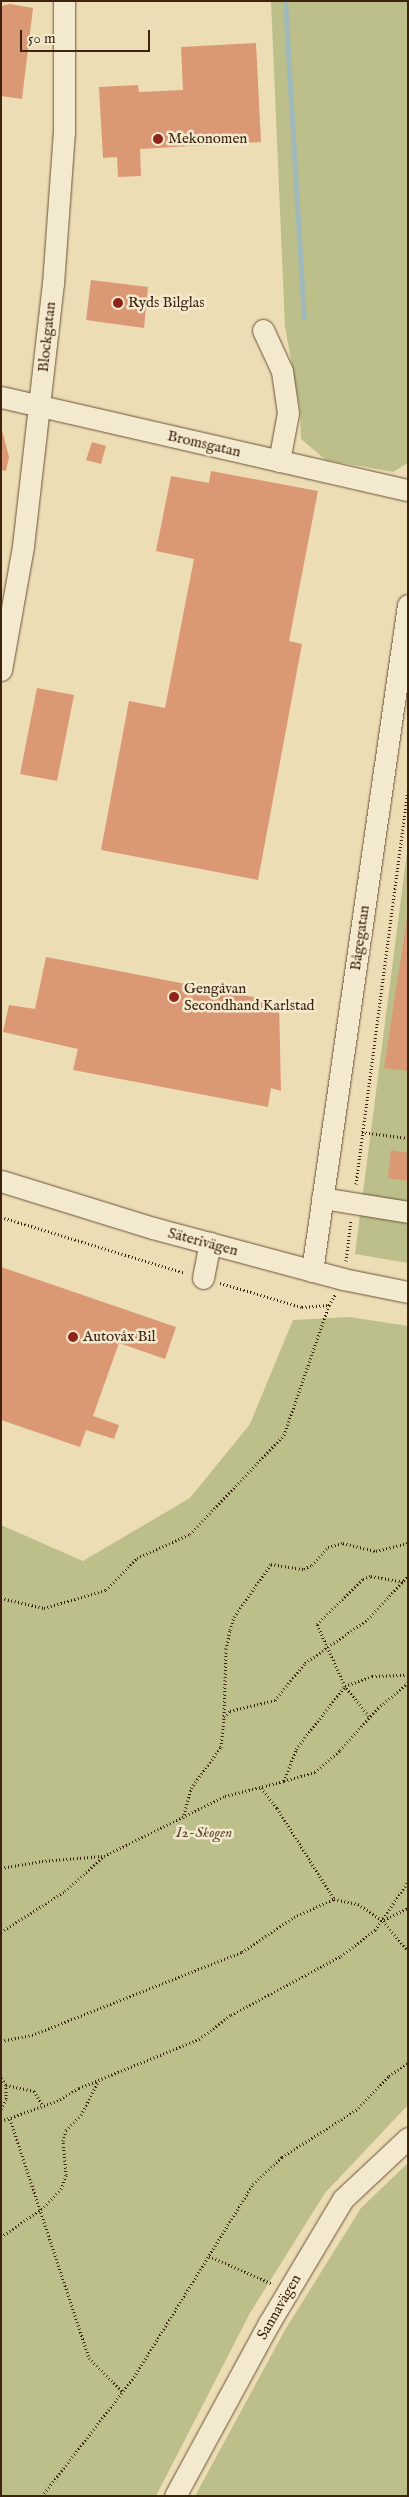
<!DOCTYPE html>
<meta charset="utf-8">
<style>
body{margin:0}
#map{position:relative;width:409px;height:2497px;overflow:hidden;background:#ecddb4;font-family:"IM FELL English",serif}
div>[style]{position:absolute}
.green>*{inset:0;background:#bcbf8a}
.stream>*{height:5px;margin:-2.5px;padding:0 2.5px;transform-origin:2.5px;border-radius:2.5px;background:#9fb8b9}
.building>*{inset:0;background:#db9874}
.path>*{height:3px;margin-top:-1.5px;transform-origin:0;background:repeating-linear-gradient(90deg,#3d2310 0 1px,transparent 0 3.5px)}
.roads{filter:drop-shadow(0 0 1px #695239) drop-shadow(0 0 1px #695239)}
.minor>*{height:21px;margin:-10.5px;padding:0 10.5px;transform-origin:10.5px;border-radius:10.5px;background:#f3e9ce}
.dots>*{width:14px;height:14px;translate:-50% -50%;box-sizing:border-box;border:2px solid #f3e9ce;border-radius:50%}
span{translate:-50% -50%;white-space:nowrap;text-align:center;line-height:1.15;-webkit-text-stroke:5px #f3e9ce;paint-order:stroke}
.poi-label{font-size:15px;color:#3d2310}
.left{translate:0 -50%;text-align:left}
.street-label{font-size:15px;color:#3d2310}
.park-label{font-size:15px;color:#5d4a2e;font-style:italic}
.frame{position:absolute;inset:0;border:2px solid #3d2310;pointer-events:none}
.scale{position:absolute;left:20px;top:30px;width:130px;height:22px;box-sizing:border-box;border:2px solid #3d2310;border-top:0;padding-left:6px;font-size:15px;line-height:18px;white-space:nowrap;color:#3d2310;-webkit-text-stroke:4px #f3e9ce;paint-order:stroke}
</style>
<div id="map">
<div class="green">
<i style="clip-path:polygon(271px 1px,408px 1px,408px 463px,393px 472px,326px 460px,301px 439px,300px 409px,285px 327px)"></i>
<i style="clip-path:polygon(408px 845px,408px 1263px,355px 1254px)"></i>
<i style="clip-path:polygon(349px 1317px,408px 1326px,408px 2105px,325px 2193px,250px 2313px,156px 2496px,1px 2496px,1px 1525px,83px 1561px,190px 1498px,250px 1424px,293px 1320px)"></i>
<i style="clip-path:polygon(408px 2163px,408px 2496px,195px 2496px,285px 2330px,361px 2208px)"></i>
</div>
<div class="stream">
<i style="left:285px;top:1px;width:317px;rotate:86.6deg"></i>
</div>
<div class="building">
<i style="clip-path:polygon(10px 4px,33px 8px,22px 99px,1px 96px,1px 6px)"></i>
<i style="clip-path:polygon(256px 43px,261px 142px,140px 149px,141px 176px,118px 177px,117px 157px,103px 158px,99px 87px,138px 85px,139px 92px,183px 90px,181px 47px)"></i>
<i style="clip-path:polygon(91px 280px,148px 287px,144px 328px,86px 320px)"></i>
<i style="clip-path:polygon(1px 426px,9px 457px,6px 471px,1px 470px)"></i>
<i style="clip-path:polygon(92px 442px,106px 446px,101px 464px,86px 460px)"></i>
<i style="clip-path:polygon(211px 471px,318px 491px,289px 641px,302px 644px,258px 880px,101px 850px,129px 701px,165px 708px,194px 559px,156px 551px,171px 476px,209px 483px)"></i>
<i style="clip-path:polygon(37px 688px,74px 695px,57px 781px,20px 774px)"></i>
<i style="clip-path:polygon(408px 912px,408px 1071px,384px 1068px)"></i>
<i style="clip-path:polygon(46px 957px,279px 1002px,281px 1091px,271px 1088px,268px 1107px,73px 1070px,78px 1049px,3px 1032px,9px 1005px,35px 1009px)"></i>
<i style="clip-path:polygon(391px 1150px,408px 1153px,408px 1181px,388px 1178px)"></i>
<i style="clip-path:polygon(1px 1267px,176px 1327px,165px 1359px,119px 1343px,93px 1416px,119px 1425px,114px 1439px,86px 1430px,80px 1447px,1px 1420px)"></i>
</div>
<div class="path">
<i style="left:362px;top:1132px;width:46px;rotate:7.4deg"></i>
<i style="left:356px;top:1184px;width:396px;rotate:-82.5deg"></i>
<i style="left:1px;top:1217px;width:192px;rotate:16.9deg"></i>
<i style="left:346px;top:1261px;width:41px;rotate:-83deg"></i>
<i style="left:220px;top:1283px;width:85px;rotate:16.3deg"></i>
<i style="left:302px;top:1307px;width:27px;rotate:-4deg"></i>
<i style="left:329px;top:1305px;width:12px;rotate:-59deg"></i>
<i style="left:1px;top:1598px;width:44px;rotate:13.1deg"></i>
<i style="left:44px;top:1608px;width:65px;rotate:-16.2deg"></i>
<i style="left:106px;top:1590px;width:45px;rotate:-45.9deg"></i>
<i style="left:137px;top:1558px;width:58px;rotate:-24.4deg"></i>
<i style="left:190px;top:1534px;width:137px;rotate:-46.5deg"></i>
<i style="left:284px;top:1435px;width:138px;rotate:-70.9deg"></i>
<i style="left:224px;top:1716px;width:67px;rotate:-88.3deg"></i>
<i style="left:226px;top:1649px;width:19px;rotate:-78deg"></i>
<i style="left:230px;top:1630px;width:14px;rotate:-73deg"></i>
<i style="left:234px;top:1617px;width:65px;rotate:-55.1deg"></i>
<i style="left:271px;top:1564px;width:33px;rotate:9deg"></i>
<i style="left:304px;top:1569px;width:9px;rotate:-27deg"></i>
<i style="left:312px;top:1565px;width:24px;rotate:-48deg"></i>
<i style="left:328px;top:1547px;width:16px;rotate:-15deg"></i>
<i style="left:343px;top:1543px;width:34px;rotate:14deg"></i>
<i style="left:376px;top:1551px;width:33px;rotate:-14deg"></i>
<i style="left:369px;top:1716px;width:38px;rotate:-129deg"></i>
<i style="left:345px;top:1686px;width:68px;rotate:-114.3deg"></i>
<i style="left:317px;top:1624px;width:64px;rotate:-44.4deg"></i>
<i style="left:363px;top:1579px;width:9px;rotate:-21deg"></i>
<i style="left:371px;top:1576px;width:34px;rotate:10deg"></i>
<i style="left:284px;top:1781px;width:32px;rotate:-16deg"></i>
<i style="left:315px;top:1772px;width:33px;rotate:-41deg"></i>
<i style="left:340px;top:1750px;width:57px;rotate:-47.9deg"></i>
<i style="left:378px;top:1708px;width:39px;rotate:-40deg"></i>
<i style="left:261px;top:1788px;width:26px;rotate:51deg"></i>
<i style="left:277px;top:1808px;width:107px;rotate:57.9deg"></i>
<i style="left:183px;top:1818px;width:31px;rotate:-75deg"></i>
<i style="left:191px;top:1788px;width:51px;rotate:-53.8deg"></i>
<i style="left:221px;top:1747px;width:30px;rotate:-84deg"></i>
<i style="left:224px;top:1717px;width:8px;rotate:-45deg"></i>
<i style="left:230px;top:1711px;width:46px;rotate:-13.7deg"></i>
<i style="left:275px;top:1700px;width:48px;rotate:-51deg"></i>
<i style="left:305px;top:1663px;width:77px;rotate:-34.9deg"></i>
<i style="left:368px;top:1619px;width:59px;rotate:-47.1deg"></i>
<i style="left:1px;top:1868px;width:42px;rotate:-9.7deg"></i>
<i style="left:42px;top:1861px;width:61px;rotate:-4.7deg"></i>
<i style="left:384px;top:1920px;width:27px;rotate:-27deg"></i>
<i style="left:1px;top:1932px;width:76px;rotate:-32.6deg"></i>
<i style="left:65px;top:1891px;width:52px;rotate:-41.9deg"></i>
<i style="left:104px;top:1856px;width:135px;rotate:-26.4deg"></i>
<i style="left:225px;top:1796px;width:61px;rotate:-14.3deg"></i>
<i style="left:284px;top:1781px;width:34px;rotate:-69deg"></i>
<i style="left:296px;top:1749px;width:80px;rotate:-52.1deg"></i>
<i style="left:345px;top:1686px;width:29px;rotate:-20deg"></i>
<i style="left:372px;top:1676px;width:36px;rotate:-2deg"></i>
<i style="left:1px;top:2041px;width:32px;rotate:-11deg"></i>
<i style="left:32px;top:2035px;width:226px;rotate:-21.6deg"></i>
<i style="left:242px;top:1952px;width:63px;rotate:-33.9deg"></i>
<i style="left:294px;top:1917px;width:44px;rotate:-24.2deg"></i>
<i style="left:334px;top:1899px;width:25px;rotate:12deg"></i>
<i style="left:358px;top:1904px;width:30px;rotate:34deg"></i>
<i style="left:383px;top:1921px;width:39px;rotate:50deg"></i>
<i style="left:1px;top:2078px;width:9px;rotate:54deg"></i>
<i style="left:6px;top:2085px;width:29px;rotate:12deg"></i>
<i style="left:34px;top:2091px;width:17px;rotate:59deg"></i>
<i style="left:1px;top:2109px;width:11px;rotate:-63deg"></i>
<i style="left:6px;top:2099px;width:14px;rotate:-90deg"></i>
<i style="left:10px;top:2119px;width:252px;rotate:71.7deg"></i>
<i style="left:89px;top:2358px;width:48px;rotate:45deg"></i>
<i style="left:1px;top:2121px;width:59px;rotate:-19.7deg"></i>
<i style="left:57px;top:2101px;width:26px;rotate:-31deg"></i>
<i style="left:79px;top:2088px;width:130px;rotate:-22.2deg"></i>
<i style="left:199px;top:2039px;width:40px;rotate:-37deg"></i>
<i style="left:231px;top:2015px;width:125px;rotate:-28.2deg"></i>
<i style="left:341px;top:1956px;width:43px;rotate:-37.4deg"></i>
<i style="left:375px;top:1930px;width:58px;rotate:-55.5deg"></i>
<i style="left:1px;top:2237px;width:52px;rotate:-34.9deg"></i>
<i style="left:44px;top:2207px;width:25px;rotate:-47deg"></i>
<i style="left:61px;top:2189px;width:15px;rotate:-70deg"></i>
<i style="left:66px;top:2175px;width:34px;rotate:-95deg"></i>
<i style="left:63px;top:2141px;width:11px;rotate:-75deg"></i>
<i style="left:66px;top:2130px;width:21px;rotate:-45deg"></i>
<i style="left:81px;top:2115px;width:38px;rotate:-63deg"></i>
<i style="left:209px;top:2256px;width:70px;rotate:23.6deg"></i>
<i style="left:42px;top:2496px;width:150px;rotate:-52.3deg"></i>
<i style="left:134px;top:2377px;width:227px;rotate:-58.3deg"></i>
<i style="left:253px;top:2184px;width:40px;rotate:-43deg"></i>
<i style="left:282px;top:2157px;width:88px;rotate:-32.4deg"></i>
<i style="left:356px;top:2110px;width:47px;rotate:-45.9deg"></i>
<i style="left:389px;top:2076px;width:24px;rotate:-36deg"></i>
</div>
<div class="roads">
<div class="minor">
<i style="left:263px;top:330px;width:45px;rotate:65.1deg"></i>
<i style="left:282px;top:371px;width:42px;rotate:81.9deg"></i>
<i style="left:288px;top:413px;width:49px;rotate:100.6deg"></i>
<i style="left:1px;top:397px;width:417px;rotate:12.9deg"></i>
<i style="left:1px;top:670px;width:126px;rotate:-79.9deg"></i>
<i style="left:23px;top:546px;width:264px;rotate:-83.5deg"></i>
<i style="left:53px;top:284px;width:152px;rotate:-85.9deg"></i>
<i style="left:64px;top:132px;width:131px;rotate:-90deg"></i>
<i style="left:1px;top:1181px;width:159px;rotate:17.2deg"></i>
<i style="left:153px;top:1228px;width:197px;rotate:15deg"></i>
<i style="left:343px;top:1279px;width:66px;rotate:11.3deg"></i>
<i style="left:322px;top:1198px;width:87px;rotate:9.2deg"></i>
<i style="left:312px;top:1271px;width:673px;rotate:-81.8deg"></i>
<i style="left:203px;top:1278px;width:36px;rotate:-79deg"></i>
<i style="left:175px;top:2496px;width:197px;rotate:-61.5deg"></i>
<i style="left:269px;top:2323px;width:144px;rotate:-59.2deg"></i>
<i style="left:343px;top:2199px;width:89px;rotate:-43.2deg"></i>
</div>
</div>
<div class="dots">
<i style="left:158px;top:139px;background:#8f2418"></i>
<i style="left:118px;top:303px;background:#8f2418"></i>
<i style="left:174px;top:997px;background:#8f2418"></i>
<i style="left:73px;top:1337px;background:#8f2418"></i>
</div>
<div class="poi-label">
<span class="left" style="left:168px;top:139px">Mekonomen</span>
<span class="left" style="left:128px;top:303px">Ryds Bilglas</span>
<span class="left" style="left:184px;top:997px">Gengåvan<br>Secondhand Karlstad</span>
<span class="left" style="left:83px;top:1337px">Autovåx Bil</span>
</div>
<div class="street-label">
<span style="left:47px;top:337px;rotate:-84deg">Blockgatan</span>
<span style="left:204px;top:444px;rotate:13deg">Bromsgatan</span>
<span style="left:360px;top:938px;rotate:-82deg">Bågegatan</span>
<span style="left:203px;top:1242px;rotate:15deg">Säterivägen</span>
<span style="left:279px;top:2307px;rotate:-60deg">Sannavägen</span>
</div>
<div class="park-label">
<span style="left:204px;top:1833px">I2-Skogen</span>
</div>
<div class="frame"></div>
<div class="scale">50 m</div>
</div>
